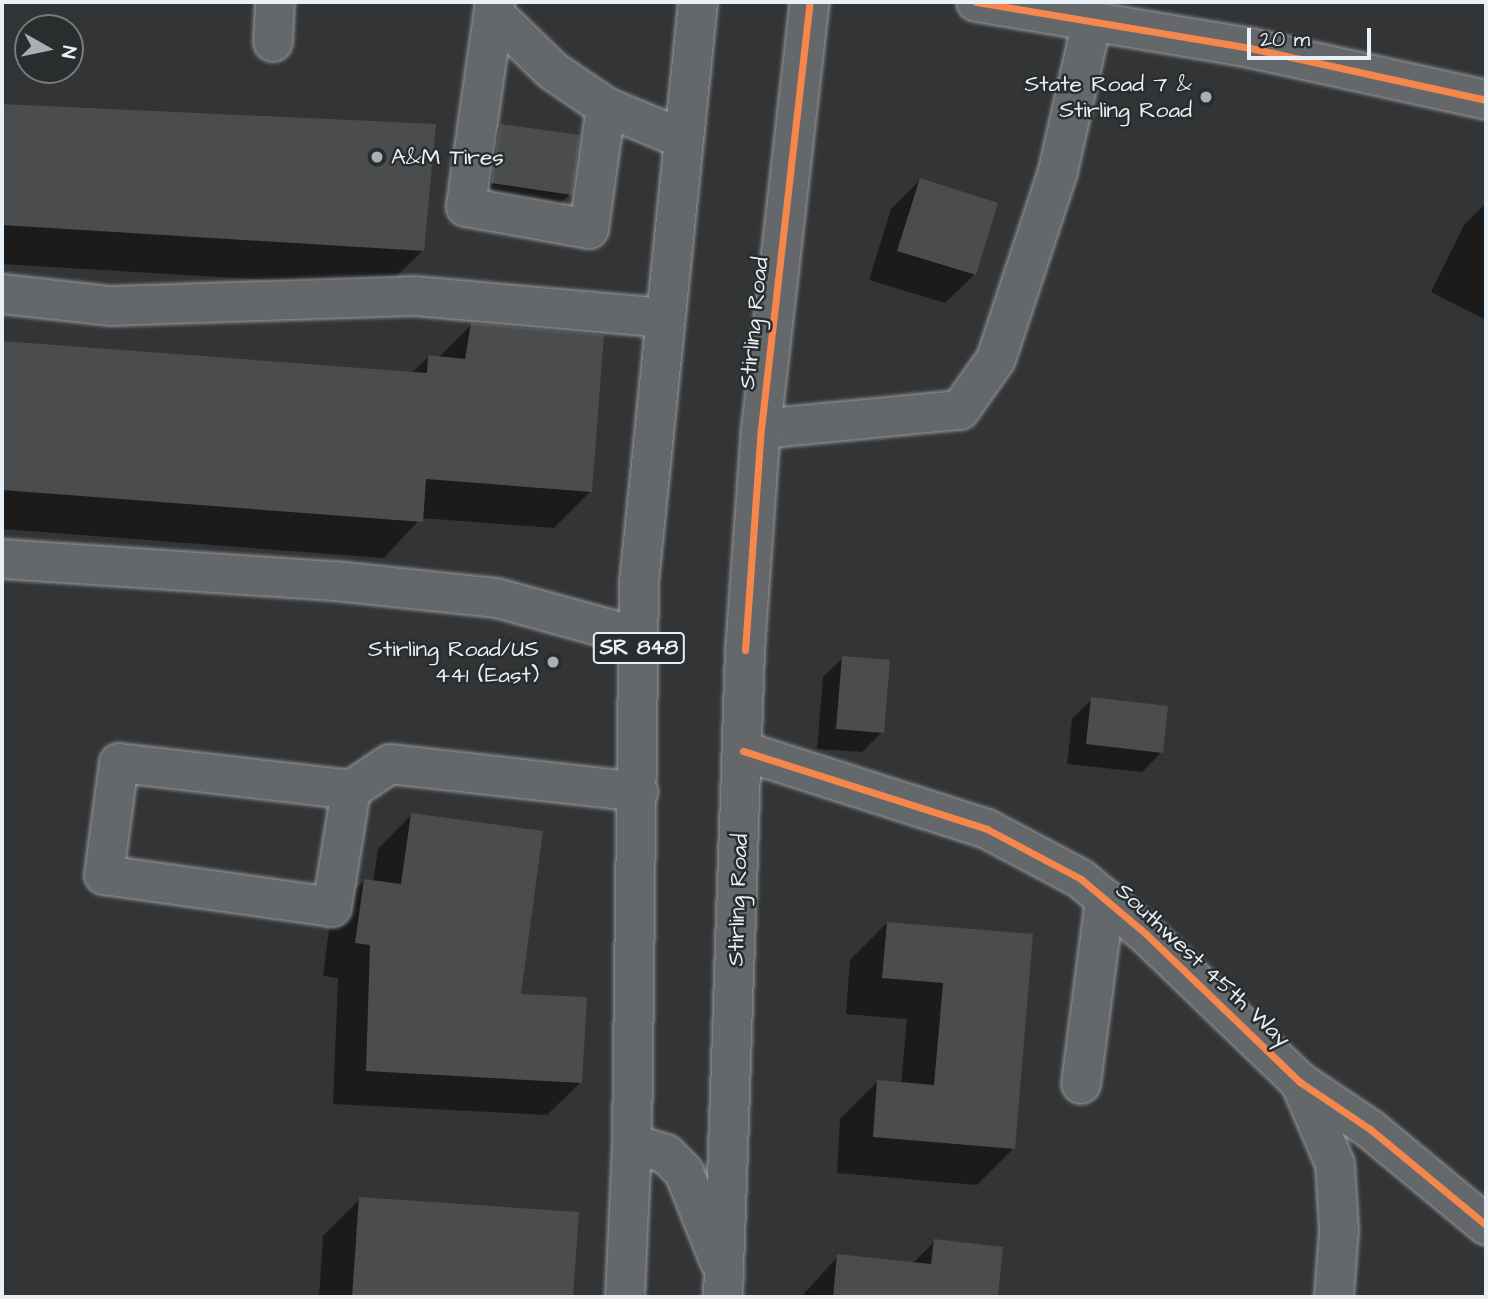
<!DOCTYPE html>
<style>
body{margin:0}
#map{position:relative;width:1488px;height:1299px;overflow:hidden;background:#333435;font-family:"Architects Daughter",sans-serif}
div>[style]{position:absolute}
.shadow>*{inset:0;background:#0007}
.building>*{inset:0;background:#4b4c4d}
.roads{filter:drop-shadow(0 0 2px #999b9e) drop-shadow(0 0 2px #999b9e)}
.minor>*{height:38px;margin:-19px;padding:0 19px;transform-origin:19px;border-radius:19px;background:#64686b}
.major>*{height:38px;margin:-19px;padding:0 19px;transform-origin:19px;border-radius:19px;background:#64686b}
.cycleway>*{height:7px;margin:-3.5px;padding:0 3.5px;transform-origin:3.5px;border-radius:3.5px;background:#f5874c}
.dots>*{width:19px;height:19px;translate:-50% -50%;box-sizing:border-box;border:4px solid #2a2d2e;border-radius:50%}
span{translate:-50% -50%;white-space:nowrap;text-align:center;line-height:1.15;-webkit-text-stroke:5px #2a2d2e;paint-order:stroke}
.shield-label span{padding:2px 5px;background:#2a2d2e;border:2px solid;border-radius:5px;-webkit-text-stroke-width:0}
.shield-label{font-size:21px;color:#e8f1f8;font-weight:700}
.poi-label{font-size:23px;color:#e8f1f8}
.right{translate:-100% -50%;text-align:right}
.left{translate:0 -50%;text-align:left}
.street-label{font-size:23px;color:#e8f1f8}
.frame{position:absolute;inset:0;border:4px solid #e8f1f8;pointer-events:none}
.north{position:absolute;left:14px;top:14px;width:70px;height:70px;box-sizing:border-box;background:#2a2d2e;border:2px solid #767b7f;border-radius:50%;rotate:99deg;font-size:19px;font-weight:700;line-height:28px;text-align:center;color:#e8f1f8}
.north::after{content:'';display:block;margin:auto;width:24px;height:32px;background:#a9afb4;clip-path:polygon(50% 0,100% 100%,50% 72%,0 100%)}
.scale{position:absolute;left:1247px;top:28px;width:124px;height:32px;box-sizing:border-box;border:4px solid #e8f1f8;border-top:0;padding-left:9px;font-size:21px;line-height:24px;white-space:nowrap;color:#e8f1f8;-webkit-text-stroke:5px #2a2d2e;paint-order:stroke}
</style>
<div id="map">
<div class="shadow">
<i style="clip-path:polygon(2px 106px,434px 126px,423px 250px,386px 287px,2px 264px)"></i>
<i style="clip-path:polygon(500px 126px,570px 194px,541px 223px,464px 211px,472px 155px)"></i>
<i style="clip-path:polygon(920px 180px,996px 204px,974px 275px,945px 303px,869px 280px,891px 209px)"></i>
<i style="clip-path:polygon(1486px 203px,1486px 320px,1431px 292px,1464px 225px)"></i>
<i style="clip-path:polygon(471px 325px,591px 491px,554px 528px,421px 518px,384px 558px,2px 529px,2px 343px,411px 374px,429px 356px,438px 358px)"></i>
<i style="clip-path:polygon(843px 658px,882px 732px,862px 752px,817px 749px,823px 677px)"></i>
<i style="clip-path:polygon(1092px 699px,1161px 753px,1142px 772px,1067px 764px,1072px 719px)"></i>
<i style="clip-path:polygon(411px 815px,519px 995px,581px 1082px,547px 1115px,333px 1104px,338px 978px,323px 976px,331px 914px,365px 880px,373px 882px,378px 849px)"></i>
<i style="clip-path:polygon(887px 923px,1031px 936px,1014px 1148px,977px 1185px,837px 1173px,840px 1119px,877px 1082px,901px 1084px,907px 1019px,846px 1014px,850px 960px)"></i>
<i style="clip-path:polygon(360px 1199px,577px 1214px,571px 1297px,319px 1297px,323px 1236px)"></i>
<i style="clip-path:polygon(935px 1241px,1001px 1249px,996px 1297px,801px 1297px,838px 1256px,912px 1264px)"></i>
</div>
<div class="building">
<i style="clip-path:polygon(2px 104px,436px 124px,424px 251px,2px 225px)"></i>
<i style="clip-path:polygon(500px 124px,580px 135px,572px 195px,491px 183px)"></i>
<i style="clip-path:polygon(920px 178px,998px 203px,976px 275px,897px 251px)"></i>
<i style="clip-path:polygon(471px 323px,604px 335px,592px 492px,426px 479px,423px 522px,2px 490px,2px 341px,427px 373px,428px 355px,465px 359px)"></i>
<i style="clip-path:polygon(842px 656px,890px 660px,884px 733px,836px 729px)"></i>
<i style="clip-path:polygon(1091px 697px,1168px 706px,1163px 753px,1086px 744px)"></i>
<i style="clip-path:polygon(411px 813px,543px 831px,521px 994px,587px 997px,582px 1083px,366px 1071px,370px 945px,355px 943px,364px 879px,401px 884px)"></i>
<i style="clip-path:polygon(887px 922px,1033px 934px,1015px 1149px,873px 1137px,877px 1080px,934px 1085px,943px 983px,882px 978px)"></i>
<i style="clip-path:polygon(359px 1197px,579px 1212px,573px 1297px,352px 1297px)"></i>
<i style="clip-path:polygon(934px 1239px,1003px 1247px,998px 1297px,833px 1297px,837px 1254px,931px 1264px)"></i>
</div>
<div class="roads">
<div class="minor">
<i style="left:495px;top:2px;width:207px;rotate:98.1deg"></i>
<i style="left:466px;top:207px;width:125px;rotate:10.1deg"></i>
<i style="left:589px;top:229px;width:123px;rotate:-82.1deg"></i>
<i style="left:494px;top:14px;width:82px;rotate:44deg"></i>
<i style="left:553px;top:71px;width:64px;rotate:34.2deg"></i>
<i style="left:606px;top:107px;width:83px;rotate:22.6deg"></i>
<i style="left:273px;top:42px;width:40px;rotate:-87.1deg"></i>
<i style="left:2px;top:294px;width:110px;rotate:6.3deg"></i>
<i style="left:111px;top:306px;width:303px;rotate:-1.9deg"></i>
<i style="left:414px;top:296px;width:252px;rotate:5deg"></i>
<i style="left:761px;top:429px;width:200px;rotate:-5.5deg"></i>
<i style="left:960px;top:410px;width:62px;rotate:-54.8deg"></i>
<i style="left:996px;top:359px;width:198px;rotate:-71.7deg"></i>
<i style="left:1058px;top:171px;width:154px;rotate:-77.2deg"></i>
<i style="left:2px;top:559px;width:334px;rotate:3.8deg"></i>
<i style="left:335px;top:581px;width:163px;rotate:6deg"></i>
<i style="left:497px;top:598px;width:147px;rotate:15.4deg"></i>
<i style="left:743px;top:751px;width:256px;rotate:17.7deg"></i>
<i style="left:987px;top:829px;width:106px;rotate:28deg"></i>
<i style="left:1081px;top:879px;width:85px;rotate:40.2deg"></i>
<i style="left:1146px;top:934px;width:214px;rotate:43.9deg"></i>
<i style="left:1300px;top:1082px;width:84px;rotate:33.9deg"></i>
<i style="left:1370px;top:1129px;width:151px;rotate:39.6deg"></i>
<i style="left:351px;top:790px;width:119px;rotate:99.2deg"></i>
<i style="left:332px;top:907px;width:230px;rotate:-172deg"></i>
<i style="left:104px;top:875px;width:113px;rotate:-82.4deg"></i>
<i style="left:119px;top:763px;width:234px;rotate:6.6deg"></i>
<i style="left:351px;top:790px;width:47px;rotate:-33.7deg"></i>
<i style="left:390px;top:764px;width:250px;rotate:6.4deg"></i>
<i style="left:1300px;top:1082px;width:89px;rotate:66.9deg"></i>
<i style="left:1335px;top:1164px;width:66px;rotate:86.5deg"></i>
<i style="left:1339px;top:1230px;width:67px;rotate:94.3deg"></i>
<i style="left:1081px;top:1084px;width:187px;rotate:-82.6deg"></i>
</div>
<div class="major">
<i style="left:976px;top:2px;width:278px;rotate:9.5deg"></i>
<i style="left:1250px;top:48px;width:242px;rotate:12.4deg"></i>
<i style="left:632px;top:1144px;width:35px;rotate:16deg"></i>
<i style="left:666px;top:1154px;width:25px;rotate:45deg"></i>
<i style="left:684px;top:1172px;width:95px;rotate:68.3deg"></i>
<i style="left:625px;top:1297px;width:153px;rotate:-87.4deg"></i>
<i style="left:632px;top:1144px;width:562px;rotate:-89.29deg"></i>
<i style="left:639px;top:582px;width:583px;rotate:-84.19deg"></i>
<i style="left:723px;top:1297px;width:647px;rotate:-88.05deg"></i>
<i style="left:745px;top:650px;width:222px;rotate:-85.9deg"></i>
<i style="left:761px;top:429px;width:430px;rotate:-83.5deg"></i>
</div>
</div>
<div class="cycleway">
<i style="left:976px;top:2px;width:278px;rotate:9.5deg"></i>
<i style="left:1250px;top:48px;width:242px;rotate:12.4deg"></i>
<i style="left:745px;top:650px;width:222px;rotate:-85.9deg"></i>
<i style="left:761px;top:429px;width:430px;rotate:-83.5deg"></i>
<i style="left:743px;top:751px;width:256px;rotate:17.7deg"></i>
<i style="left:987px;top:829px;width:106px;rotate:28deg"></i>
<i style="left:1081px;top:879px;width:85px;rotate:40.2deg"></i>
<i style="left:1146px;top:934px;width:214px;rotate:43.9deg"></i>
<i style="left:1300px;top:1082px;width:84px;rotate:33.9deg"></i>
<i style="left:1370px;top:1129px;width:151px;rotate:39.6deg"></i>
</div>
<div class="dots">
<i style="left:1206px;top:97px;background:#a9afb4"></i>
<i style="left:377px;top:157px;background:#a9afb4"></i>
<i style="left:553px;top:662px;background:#a9afb4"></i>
</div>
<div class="shield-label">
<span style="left:639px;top:648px">SR 848</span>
</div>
<div class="poi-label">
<span class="right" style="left:1192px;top:97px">State Road 7 &amp;<br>Stirling Road</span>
<span class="left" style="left:391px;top:157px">A&amp;M Tires</span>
<span class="right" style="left:539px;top:662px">Stirling Road/US<br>441 (East)</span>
</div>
<div class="street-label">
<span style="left:754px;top:323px;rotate:-84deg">Stirling Road</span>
<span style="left:738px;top:900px;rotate:-88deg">Stirling Road</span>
<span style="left:1203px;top:965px;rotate:43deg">Southwest 45th Way</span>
</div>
<div class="frame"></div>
<div class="north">N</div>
<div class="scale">20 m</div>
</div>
